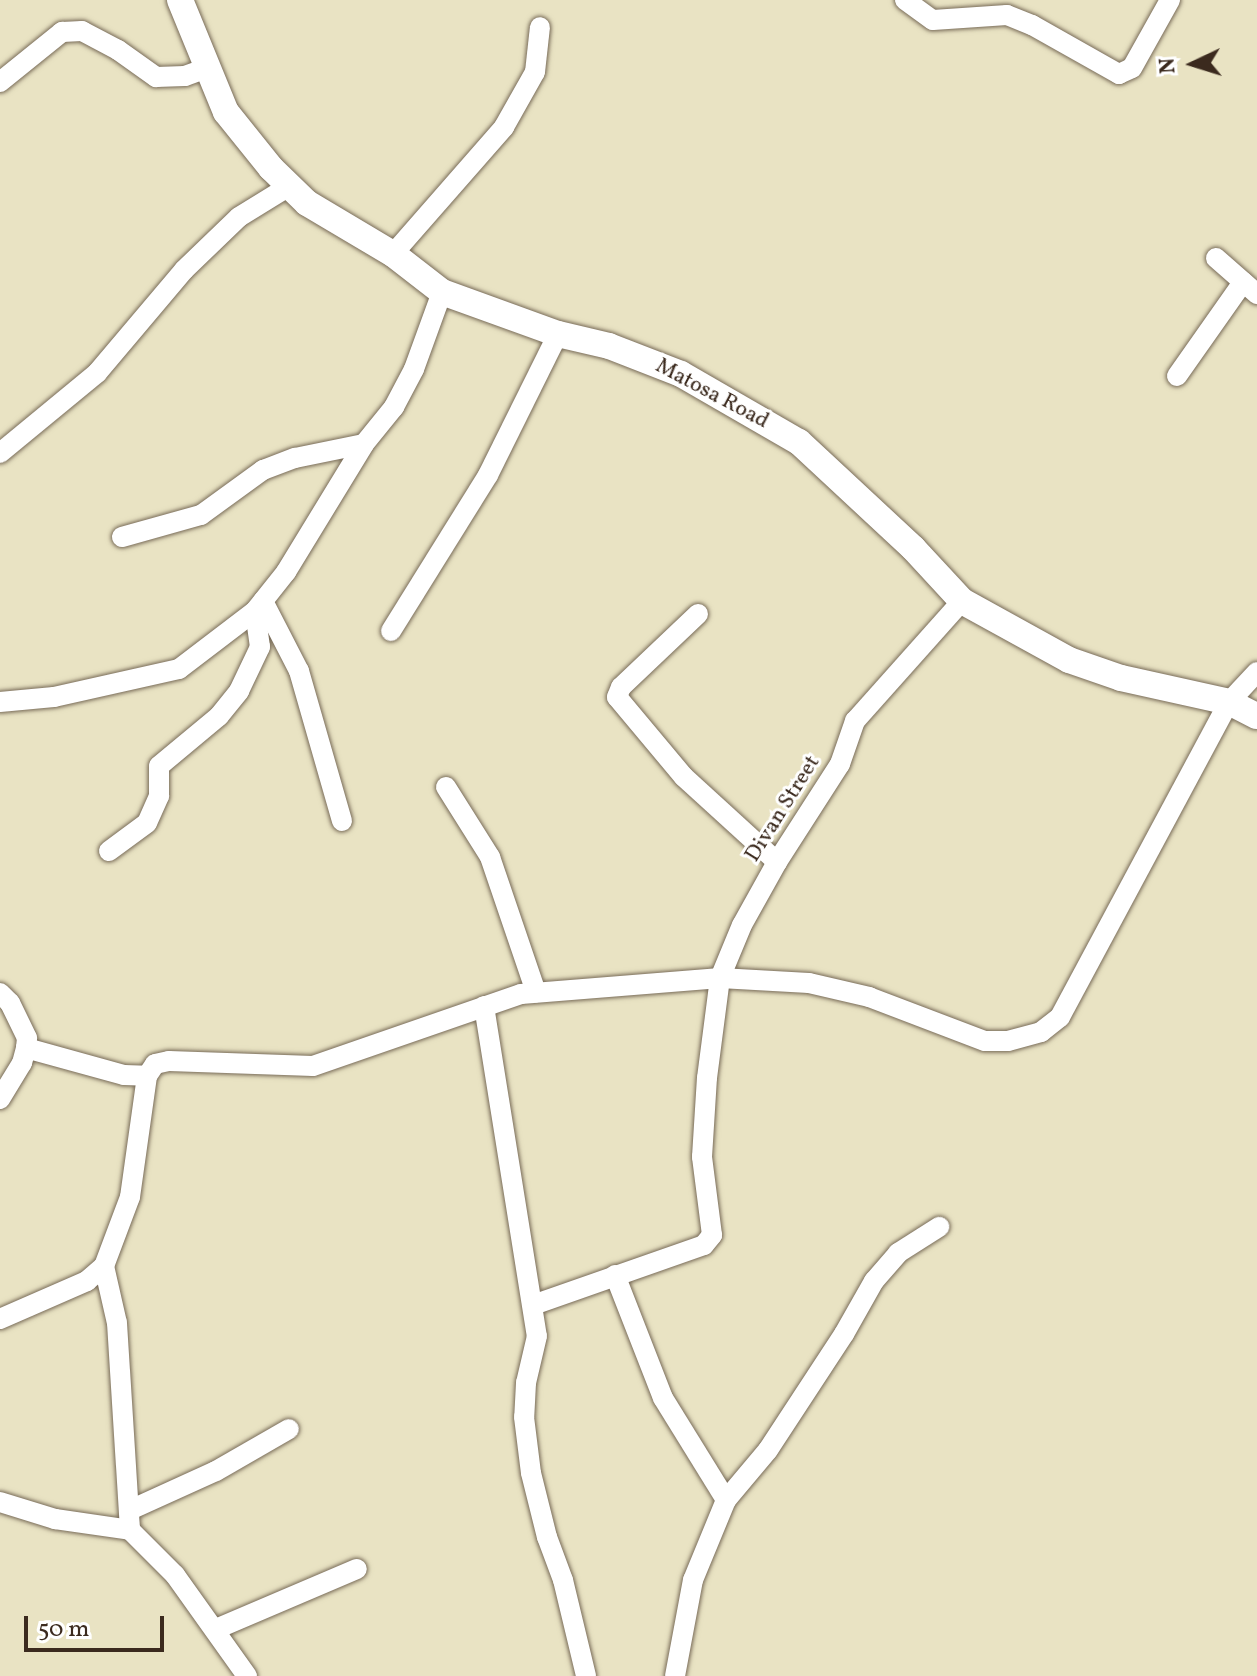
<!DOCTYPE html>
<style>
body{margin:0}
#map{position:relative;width:1257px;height:1676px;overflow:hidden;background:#e9e3c3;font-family:Vollkorn,serif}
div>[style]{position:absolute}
.roads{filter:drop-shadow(0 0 2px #786b58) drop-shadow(0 0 2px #786b58)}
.minor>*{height:20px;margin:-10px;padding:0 10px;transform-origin:10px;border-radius:10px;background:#fff}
.tertiary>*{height:26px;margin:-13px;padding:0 13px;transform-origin:13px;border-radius:13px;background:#fff}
span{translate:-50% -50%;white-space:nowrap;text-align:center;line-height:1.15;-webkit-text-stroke:6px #fff;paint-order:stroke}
.street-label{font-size:22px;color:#3b2a1e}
.north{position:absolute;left:1153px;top:24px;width:80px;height:80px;-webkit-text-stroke:6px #fff;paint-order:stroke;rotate:266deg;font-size:22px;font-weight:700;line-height:32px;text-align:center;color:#3b2a1e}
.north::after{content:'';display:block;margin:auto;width:28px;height:36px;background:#3b2a1e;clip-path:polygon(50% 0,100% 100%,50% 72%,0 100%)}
.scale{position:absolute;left:24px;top:1616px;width:140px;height:36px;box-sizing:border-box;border:4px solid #3b2a1e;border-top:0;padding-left:10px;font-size:24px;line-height:28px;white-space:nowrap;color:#3b2a1e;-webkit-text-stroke:6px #fff;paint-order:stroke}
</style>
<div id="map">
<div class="roads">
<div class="minor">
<i style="left:905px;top:0;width:34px;rotate:36deg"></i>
<i style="left:933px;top:20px;width:74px;rotate:-3.9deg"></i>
<i style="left:1007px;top:15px;width:27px;rotate:22deg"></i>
<i style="left:1032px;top:25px;width:100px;rotate:29.4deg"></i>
<i style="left:1119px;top:74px;width:14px;rotate:-25deg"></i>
<i style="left:1132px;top:68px;width:78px;rotate:-60.8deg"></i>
<i style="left:0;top:82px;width:80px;rotate:-38.9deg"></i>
<i style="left:62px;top:32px;width:20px;rotate:-3deg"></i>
<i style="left:82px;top:31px;width:41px;rotate:27.8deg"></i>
<i style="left:118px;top:50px;width:47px;rotate:35.4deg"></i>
<i style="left:156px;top:77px;width:29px;rotate:-2deg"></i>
<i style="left:185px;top:76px;width:23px;rotate:-20deg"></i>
<i style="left:393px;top:254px;width:169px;rotate:-48.8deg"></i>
<i style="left:504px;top:127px;width:63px;rotate:-60.6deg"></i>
<i style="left:535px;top:72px;width:45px;rotate:-83.7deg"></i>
<i style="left:1216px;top:258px;width:55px;rotate:41.3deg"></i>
<i style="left:1177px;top:376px;width:115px;rotate:-54.9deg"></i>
<i style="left:0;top:453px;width:126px;rotate:-39.5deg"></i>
<i style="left:97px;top:373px;width:135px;rotate:-49.8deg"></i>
<i style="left:184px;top:270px;width:76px;rotate:-43.9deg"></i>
<i style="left:239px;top:217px;width:61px;rotate:-31.6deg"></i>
<i style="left:122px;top:537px;width:82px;rotate:-15.6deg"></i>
<i style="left:201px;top:515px;width:77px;rotate:-36deg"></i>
<i style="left:263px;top:470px;width:34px;rotate:-21deg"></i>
<i style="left:295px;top:458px;width:70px;rotate:-11.5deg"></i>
<i style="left:263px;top:601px;width:79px;rotate:62.8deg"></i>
<i style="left:299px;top:671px;width:156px;rotate:74deg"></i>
<i style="left:698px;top:614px;width:106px;rotate:136.5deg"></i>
<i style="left:621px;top:687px;width:11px;rotate:112deg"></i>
<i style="left:617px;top:697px;width:104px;rotate:50.1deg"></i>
<i style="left:684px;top:777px;width:126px;rotate:42.4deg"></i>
<i style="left:391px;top:631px;width:184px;rotate:-58.1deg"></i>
<i style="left:488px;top:475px;width:157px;rotate:-63.6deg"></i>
<i style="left:0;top:702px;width:54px;rotate:-5.3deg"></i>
<i style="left:54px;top:697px;width:128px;rotate:-12.6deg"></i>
<i style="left:179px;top:669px;width:96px;rotate:-37.3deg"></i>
<i style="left:255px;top:611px;width:50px;rotate:-51.5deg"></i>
<i style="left:286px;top:572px;width:150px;rotate:-58.6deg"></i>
<i style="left:364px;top:444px;width:48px;rotate:-51deg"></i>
<i style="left:394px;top:407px;width:43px;rotate:-62.2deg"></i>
<i style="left:414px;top:369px;width:82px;rotate:-70deg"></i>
<i style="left:446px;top:787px;width:83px;rotate:57.8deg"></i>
<i style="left:490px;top:857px;width:143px;rotate:71.2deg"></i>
<i style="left:109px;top:851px;width:47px;rotate:-36.4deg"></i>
<i style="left:147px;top:823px;width:30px;rotate:-66deg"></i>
<i style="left:159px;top:796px;width:30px;rotate:-90deg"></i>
<i style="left:159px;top:766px;width:78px;rotate:-39.8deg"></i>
<i style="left:219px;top:716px;width:32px;rotate:-51deg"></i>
<i style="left:239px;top:691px;width:49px;rotate:-64.5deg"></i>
<i style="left:260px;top:647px;width:36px;rotate:-98deg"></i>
<i style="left:0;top:993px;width:14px;rotate:45deg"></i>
<i style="left:10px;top:1003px;width:39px;rotate:64deg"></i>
<i style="left:27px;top:1038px;width:10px;rotate:96deg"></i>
<i style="left:26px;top:1048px;width:102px;rotate:15.4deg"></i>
<i style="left:124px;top:1075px;width:23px;rotate:2deg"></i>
<i style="left:147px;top:1076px;width:122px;rotate:98deg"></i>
<i style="left:130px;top:1197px;width:74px;rotate:110.6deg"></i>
<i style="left:104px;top:1266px;width:23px;rotate:139deg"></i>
<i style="left:87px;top:1281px;width:95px;rotate:156.4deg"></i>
<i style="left:484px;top:1006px;width:334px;rotate:80.9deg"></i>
<i style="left:537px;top:1336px;width:48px;rotate:103.2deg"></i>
<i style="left:526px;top:1383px;width:34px;rotate:93deg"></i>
<i style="left:524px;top:1417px;width:56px;rotate:82.9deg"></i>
<i style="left:531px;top:1473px;width:66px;rotate:76deg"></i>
<i style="left:547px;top:1537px;width:46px;rotate:69.6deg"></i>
<i style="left:563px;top:1580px;width:99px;rotate:76.5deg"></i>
<i style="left:147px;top:1076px;width:14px;rotate:-56deg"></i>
<i style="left:155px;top:1064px;width:14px;rotate:-12deg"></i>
<i style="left:169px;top:1061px;width:144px;rotate:2deg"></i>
<i style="left:313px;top:1066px;width:220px;rotate:-19.1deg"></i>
<i style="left:521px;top:994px;width:200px;rotate:-4.6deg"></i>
<i style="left:720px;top:978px;width:89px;rotate:3.2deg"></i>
<i style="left:809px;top:983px;width:62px;rotate:13.1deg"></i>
<i style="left:869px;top:997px;width:124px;rotate:20.8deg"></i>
<i style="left:985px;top:1041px;width:23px"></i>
<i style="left:1008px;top:1041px;width:34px;rotate:-15deg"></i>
<i style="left:1041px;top:1032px;width:24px;rotate:-38deg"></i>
<i style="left:1060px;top:1017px;width:357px;rotate:-61.8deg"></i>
<i style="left:1229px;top:702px;width:41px;rotate:-47deg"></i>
<i style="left:0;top:1099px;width:42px;rotate:-58.6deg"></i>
<i style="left:22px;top:1063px;width:16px;rotate:-75deg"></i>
<i style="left:104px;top:1266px;width:58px;rotate:77.2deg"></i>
<i style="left:117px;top:1323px;width:207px;rotate:86.4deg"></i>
<i style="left:615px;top:1275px;width:132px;rotate:68.7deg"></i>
<i style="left:663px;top:1398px;width:120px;rotate:58.3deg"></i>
<i style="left:533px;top:1305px;width:181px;rotate:-19.3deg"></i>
<i style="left:704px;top:1245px;width:13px;rotate:-51deg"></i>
<i style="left:712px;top:1235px;width:79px;rotate:-97.3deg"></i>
<i style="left:702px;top:1157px;width:79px;rotate:-86.4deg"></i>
<i style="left:707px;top:1078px;width:101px;rotate:-82.6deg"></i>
<i style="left:720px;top:978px;width:57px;rotate:-67.5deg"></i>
<i style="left:742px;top:925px;width:72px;rotate:-60.9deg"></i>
<i style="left:777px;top:862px;width:117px;rotate:-57.3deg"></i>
<i style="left:840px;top:764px;width:46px;rotate:-70.8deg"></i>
<i style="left:855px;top:721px;width:161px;rotate:-48.3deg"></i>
<i style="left:0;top:1502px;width:58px;rotate:17.2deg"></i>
<i style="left:55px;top:1519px;width:76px;rotate:8.3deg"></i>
<i style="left:130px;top:1530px;width:64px;rotate:45deg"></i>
<i style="left:175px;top:1575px;width:124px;rotate:54.5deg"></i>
<i style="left:130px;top:1510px;width:94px;rotate:-24.4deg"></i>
<i style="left:216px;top:1471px;width:84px;rotate:-29.9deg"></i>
<i style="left:216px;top:1629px;width:153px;rotate:-23.1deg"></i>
<i style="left:675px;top:1676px;width:98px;rotate:-79.4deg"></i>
<i style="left:693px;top:1580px;width:87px;rotate:-67.6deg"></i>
<i style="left:726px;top:1500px;width:65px;rotate:-50deg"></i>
<i style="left:768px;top:1450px;width:139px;rotate:-56.8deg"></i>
<i style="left:844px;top:1334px;width:61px;rotate:-60.5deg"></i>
<i style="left:874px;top:1281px;width:37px;rotate:-49deg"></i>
<i style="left:898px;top:1253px;width:49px;rotate:-32.4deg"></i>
</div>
<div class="tertiary">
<i style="left:180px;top:0;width:121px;rotate:67.7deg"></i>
<i style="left:226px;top:112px;width:72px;rotate:51.2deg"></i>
<i style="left:271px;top:168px;width:50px;rotate:44.2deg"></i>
<i style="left:307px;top:203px;width:100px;rotate:30.7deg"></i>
<i style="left:393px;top:254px;width:62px;rotate:37.8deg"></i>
<i style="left:442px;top:292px;width:123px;rotate:19.9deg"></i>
<i style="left:558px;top:334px;width:52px;rotate:13.2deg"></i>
<i style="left:609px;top:346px;width:77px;rotate:21.3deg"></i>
<i style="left:681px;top:374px;width:136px;rotate:30deg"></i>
<i style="left:799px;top:442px;width:156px;rotate:42.9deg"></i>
<i style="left:913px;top:548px;width:72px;rotate:47.2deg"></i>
<i style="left:962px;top:601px;width:122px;rotate:28.9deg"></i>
<i style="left:1069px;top:660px;width:55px;rotate:19.1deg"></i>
<i style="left:1121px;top:678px;width:111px;rotate:12.5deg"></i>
<i style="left:1229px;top:702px;width:31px;rotate:27deg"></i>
</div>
</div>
<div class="street-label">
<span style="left:712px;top:394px;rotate:28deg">Matosa Road</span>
<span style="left:783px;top:809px;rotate:-58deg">Divan Street</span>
</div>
<div class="north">N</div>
<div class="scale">50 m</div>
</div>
